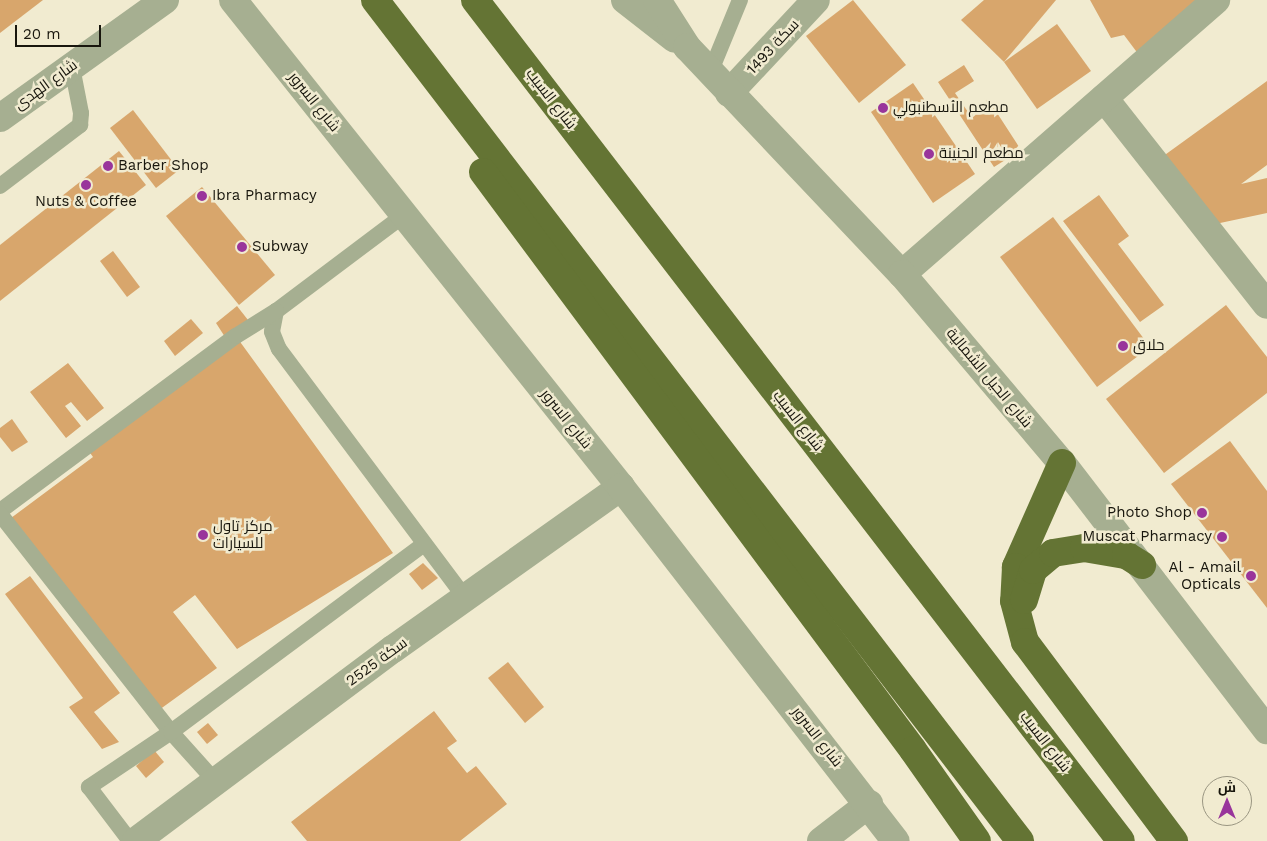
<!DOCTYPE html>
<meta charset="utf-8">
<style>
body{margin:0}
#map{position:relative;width:1267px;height:841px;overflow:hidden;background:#f1ebd0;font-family:"Work Sans",Cairo,sans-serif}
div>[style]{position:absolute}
.building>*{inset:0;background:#d8a66c}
.service>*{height:16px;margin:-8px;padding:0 8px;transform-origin:8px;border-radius:8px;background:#a6af91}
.minor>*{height:28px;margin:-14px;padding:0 14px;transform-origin:14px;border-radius:14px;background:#a6af91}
.tertiary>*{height:28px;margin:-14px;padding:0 14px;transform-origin:14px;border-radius:14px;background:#a6af91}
.trunk>*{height:28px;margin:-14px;padding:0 14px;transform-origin:14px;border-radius:14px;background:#647434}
.dots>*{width:14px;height:14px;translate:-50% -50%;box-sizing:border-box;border:2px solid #f1ebd0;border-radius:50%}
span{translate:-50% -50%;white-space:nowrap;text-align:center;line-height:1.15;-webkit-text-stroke:5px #f1ebd0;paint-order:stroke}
.street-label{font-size:15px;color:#18160d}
.poi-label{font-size:15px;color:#18160d}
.left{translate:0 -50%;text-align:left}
.right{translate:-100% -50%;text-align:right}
.north{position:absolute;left:1202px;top:776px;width:50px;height:50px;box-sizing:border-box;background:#f1ebd0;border:1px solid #9a9682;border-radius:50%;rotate:0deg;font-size:14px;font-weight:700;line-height:20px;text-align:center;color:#18160d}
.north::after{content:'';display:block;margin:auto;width:18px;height:22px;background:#99359b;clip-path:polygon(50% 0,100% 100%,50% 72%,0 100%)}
.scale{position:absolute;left:15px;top:25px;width:86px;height:22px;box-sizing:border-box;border:2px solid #18160d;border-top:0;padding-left:6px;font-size:15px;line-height:18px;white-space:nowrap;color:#18160d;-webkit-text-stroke:4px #f1ebd0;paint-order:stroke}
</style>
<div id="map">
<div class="building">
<i style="clip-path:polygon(0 0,43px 0,0 33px)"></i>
<i style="clip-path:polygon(853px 0,906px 65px,859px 103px,806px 36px)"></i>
<i style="clip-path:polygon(984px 0,1056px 0,1004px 62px,961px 20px)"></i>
<i style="clip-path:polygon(1090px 0,1205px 0,1139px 55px,1124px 35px,1111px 38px)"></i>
<i style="clip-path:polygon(1057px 24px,1091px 71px,1037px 109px,1004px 62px)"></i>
<i style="clip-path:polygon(964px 65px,974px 81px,955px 93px,968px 112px,988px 99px,1021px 150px,994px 167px,938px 82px)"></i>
<i style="clip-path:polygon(1267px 81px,1267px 165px,1241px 184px,1267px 178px,1267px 213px,1206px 226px,1162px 157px)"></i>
<i style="clip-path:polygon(913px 83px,975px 174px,933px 203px,871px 112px)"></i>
<i style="clip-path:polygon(133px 110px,179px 170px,156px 188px,110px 128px)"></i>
<i style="clip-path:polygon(119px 151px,146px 185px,0 301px,0 245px)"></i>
<i style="clip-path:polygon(202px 187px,275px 275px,239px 305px,166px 216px)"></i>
<i style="clip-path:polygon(1099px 195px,1129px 236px,1118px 244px,1164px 305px,1140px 322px,1063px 221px)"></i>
<i style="clip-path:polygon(1053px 217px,1150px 347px,1097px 387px,1000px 257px)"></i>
<i style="clip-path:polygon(113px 251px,140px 287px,127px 297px,100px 261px)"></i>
<i style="clip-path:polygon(1226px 305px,1267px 357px,1267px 393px,1164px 473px,1106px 399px)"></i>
<i style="clip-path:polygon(237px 306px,248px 320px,225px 337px,216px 323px)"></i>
<i style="clip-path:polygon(191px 319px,203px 333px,175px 356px,164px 341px)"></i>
<i style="clip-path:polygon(238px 339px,393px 553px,237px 649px,195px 595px,173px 612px,217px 668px,159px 710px,11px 518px,93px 457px,88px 450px)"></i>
<i style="clip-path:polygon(68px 363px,104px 408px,87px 421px,71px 402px,65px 406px,81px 426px,66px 438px,30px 392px)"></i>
<i style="clip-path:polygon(12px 419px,28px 442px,12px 452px,0 437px,0 428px)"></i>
<i style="clip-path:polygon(1230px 441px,1267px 491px,1267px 608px,1171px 484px)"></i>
<i style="clip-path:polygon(423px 563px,438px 578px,422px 590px,409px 574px)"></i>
<i style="clip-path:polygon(30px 576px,120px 693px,94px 712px,119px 742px,102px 749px,69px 707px,83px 698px,5px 594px)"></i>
<i style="clip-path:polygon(508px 662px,544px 707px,525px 723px,488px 678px)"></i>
<i style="clip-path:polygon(434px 711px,457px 741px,447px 748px,467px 773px,476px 766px,507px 804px,460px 841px,307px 841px,291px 822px)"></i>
<i style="clip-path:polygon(208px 723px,218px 735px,207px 744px,197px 732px)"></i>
<i style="clip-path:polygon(154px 750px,164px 762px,146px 778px,136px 766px)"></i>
</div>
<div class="service">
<i style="left:710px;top:73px;width:79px;rotate:-67.7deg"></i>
<i style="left:0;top:186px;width:101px;rotate:-37.3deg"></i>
<i style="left:80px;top:125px;width:12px;rotate:-85deg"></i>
<i style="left:81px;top:113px;width:47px;rotate:-101.1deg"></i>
<i style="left:404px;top:215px;width:160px;rotate:143.1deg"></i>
<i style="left:276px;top:311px;width:21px;rotate:101deg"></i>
<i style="left:272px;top:332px;width:18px;rotate:68deg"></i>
<i style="left:279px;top:349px;width:311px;rotate:53.2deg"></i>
<i style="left:0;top:511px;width:294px;rotate:-36.6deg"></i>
<i style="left:236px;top:336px;width:47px;rotate:-32deg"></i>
<i style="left:0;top:514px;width:277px;rotate:51.9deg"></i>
<i style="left:171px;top:732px;width:99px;rotate:146.1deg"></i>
<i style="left:89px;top:787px;width:68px;rotate:52.8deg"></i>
<i style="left:215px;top:781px;width:66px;rotate:-131.9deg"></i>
<i style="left:171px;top:732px;width:315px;rotate:-36.6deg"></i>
</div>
<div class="minor">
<i style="left:729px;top:93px;width:127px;rotate:-46.9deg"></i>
<i style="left:1104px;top:98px;width:263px;rotate:51.8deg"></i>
<i style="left:902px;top:274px;width:417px;rotate:-41.1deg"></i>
<i style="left:136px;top:841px;width:321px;rotate:-36.8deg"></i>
<i style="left:393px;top:649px;width:280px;rotate:-35.4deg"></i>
<i style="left:821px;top:841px;width:61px;rotate:-37.6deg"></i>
</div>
<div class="tertiary">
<i style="left:233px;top:0;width:623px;rotate:51.46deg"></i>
<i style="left:621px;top:487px;width:448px;rotate:52.2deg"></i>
<i style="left:625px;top:0;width:63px;rotate:38deg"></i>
<i style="left:657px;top:0;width:56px;rotate:57.4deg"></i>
<i style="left:687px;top:47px;width:313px;rotate:46.6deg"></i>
<i style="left:902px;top:274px;width:248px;rotate:49.8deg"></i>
<i style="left:1062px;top:463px;width:337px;rotate:52.5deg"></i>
<i style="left:0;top:118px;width:203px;rotate:-35.6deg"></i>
</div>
<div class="trunk">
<i style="left:375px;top:0;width:1060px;rotate:52.51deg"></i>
<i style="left:475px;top:0;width:1060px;rotate:52.47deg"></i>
<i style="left:483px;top:172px;width:720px;rotate:53.35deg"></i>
<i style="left:913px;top:750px;width:111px;rotate:54.9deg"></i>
<i style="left:1062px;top:463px;width:114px;rotate:113.9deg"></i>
<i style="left:1016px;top:567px;width:34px;rotate:93deg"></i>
<i style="left:1014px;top:601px;width:42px;rotate:75deg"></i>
<i style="left:1025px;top:642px;width:249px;rotate:53.2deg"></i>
<i style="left:1024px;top:600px;width:31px;rotate:-73deg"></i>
<i style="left:1033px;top:570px;width:26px;rotate:-40deg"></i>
<i style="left:1053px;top:553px;width:31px;rotate:-9deg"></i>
<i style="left:1084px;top:548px;width:43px;rotate:9.5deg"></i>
<i style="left:1126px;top:555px;width:19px;rotate:32deg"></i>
</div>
<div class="dots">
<i style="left:883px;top:108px;background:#99359b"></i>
<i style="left:929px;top:154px;background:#99359b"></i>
<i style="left:108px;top:166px;background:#99359b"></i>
<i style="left:86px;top:185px;background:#99359b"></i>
<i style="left:202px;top:196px;background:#99359b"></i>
<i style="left:242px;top:247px;background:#99359b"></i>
<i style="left:1123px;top:346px;background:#99359b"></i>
<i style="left:1202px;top:513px;background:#99359b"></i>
<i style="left:203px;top:535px;background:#99359b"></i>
<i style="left:1222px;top:537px;background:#99359b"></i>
<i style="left:1251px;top:576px;background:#99359b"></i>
</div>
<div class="street-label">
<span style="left:773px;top:47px;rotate:-47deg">سكة 1493</span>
<span style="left:46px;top:85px;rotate:-36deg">شارع الهدى</span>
<span style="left:551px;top:99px;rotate:52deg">شارع السيب</span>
<span style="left:314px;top:102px;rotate:51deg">شارع السرور</span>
<span style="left:989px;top:378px;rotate:50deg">شارع الحيل الشمالية</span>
<span style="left:566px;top:419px;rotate:51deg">شارع السرور</span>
<span style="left:798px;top:421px;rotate:52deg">شارع السيب</span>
<span style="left:377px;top:662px;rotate:-36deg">سكة 2525</span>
<span style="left:817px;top:737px;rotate:52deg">شارع السرور</span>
<span style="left:1045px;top:742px;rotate:52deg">شارع السيب</span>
</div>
<div class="poi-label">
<span class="left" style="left:893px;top:108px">مطعم الأسطنبولي</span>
<span class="left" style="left:939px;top:154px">مطعم الجنينة</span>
<span class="left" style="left:118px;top:166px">Barber Shop</span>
<span class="left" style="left:212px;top:196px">Ibra Pharmacy</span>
<span style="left:86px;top:202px">Nuts &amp; Coffee</span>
<span class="left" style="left:252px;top:247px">Subway</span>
<span class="left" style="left:1133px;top:346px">حلاق</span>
<span class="right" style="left:1192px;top:513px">Photo Shop</span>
<span class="left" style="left:213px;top:535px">مركز تاول<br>للسيارات</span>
<span class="right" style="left:1212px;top:537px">Muscat Pharmacy</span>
<span class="right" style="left:1241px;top:576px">Al - Amail<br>Opticals</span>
</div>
<div class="north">ش</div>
<div class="scale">20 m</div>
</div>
